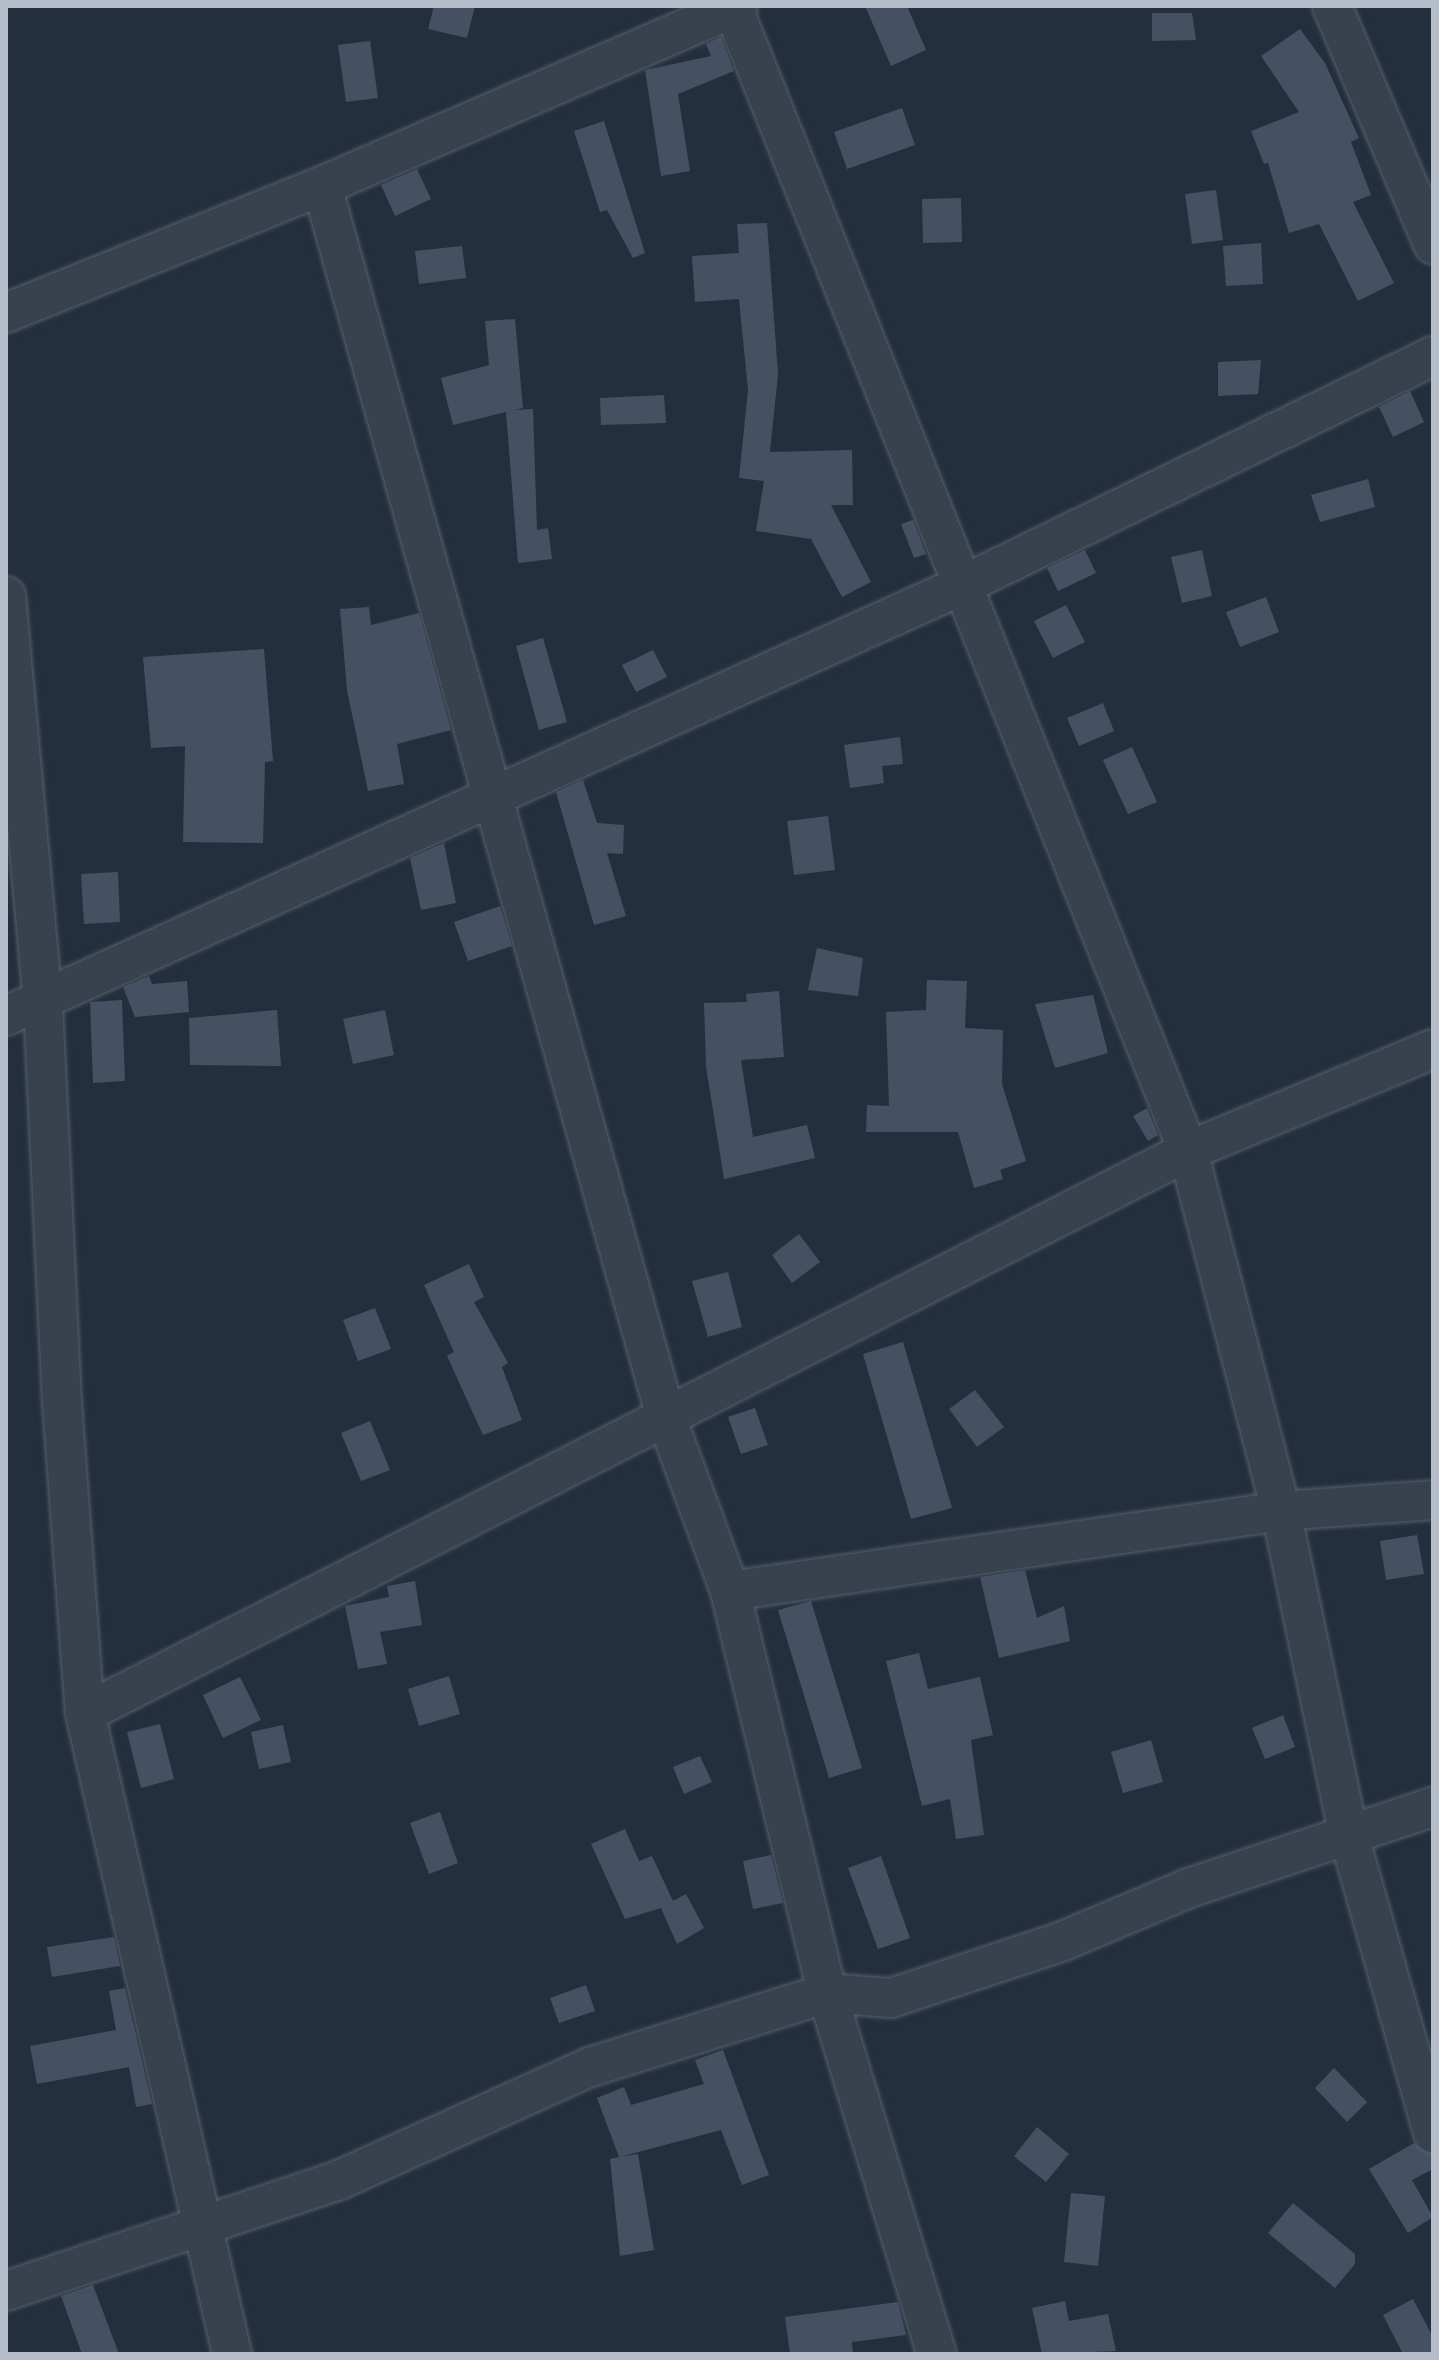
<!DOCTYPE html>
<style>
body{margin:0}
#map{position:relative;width:1439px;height:2360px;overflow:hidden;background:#242f3e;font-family:Manrope,sans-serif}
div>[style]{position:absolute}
.building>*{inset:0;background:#455162}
.roads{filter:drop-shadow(0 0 2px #565f6c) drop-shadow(0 0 2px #565f6c)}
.street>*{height:38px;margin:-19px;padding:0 19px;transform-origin:19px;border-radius:19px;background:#38414e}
span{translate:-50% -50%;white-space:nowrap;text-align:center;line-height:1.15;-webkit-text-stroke:8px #1d2633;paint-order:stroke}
.frame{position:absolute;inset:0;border:8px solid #b4bcc9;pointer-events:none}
</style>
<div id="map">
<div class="building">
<i style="clip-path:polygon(434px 6px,475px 6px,467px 38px,428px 29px)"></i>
<i style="clip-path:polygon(865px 6px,907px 6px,926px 50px,891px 66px)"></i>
<i style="clip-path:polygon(1152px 13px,1192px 13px,1196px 40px,1152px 41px)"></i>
<i style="clip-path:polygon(1300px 29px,1325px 63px,1359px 138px,1351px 142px,1371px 195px,1353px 202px,1394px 283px,1358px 301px,1319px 224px,1289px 233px,1268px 163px,1264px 164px,1251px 131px,1299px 112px,1261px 56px)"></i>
<i style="clip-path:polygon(721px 37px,734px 71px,678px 94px,690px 171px,661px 176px,645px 70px,711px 56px,706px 44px)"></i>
<i style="clip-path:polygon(370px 41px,378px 98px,346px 102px,338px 45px)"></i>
<i style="clip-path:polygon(902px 108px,915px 145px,847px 169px,834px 132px)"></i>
<i style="clip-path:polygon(604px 121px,645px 253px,633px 258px,607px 210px,600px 212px,574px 131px)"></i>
<i style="clip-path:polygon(417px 169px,431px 199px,395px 216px,381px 185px)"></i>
<i style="clip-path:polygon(1216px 190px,1223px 240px,1192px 244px,1185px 194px)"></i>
<i style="clip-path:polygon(961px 198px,962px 242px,923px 243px,922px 199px)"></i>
<i style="clip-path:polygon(767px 223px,778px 374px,770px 452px,852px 450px,853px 505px,831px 505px,871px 582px,842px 597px,811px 539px,756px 531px,764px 481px,739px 478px,748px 390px,739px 299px,695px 302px,692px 256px,739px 253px,737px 224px)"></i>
<i style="clip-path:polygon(1261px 243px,1263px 284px,1226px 286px,1223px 246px)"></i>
<i style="clip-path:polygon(462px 246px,466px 278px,419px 284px,415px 251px)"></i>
<i style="clip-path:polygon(515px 319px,523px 408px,515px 410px,533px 409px,537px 530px,548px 528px,552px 559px,518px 563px,506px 412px,453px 425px,441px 378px,489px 365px,485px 321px)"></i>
<i style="clip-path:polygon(1261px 360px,1258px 394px,1218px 396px,1218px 362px)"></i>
<i style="clip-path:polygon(1410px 391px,1424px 422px,1393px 437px,1379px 407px)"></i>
<i style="clip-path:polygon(664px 395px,666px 423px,601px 425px,600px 398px)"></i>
<i style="clip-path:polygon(1368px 479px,1375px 507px,1320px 522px,1311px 495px)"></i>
<i style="clip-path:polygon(913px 520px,926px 554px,914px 558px,901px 524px)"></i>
<i style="clip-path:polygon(1085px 550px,1096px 573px,1058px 591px,1047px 568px)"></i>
<i style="clip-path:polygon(1202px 550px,1212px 596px,1182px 603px,1171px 557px)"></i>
<i style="clip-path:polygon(1266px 597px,1279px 632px,1240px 647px,1226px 612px)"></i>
<i style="clip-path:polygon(1066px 605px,1085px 642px,1053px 658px,1034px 621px)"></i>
<i style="clip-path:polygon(369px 607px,371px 625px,419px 613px,451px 730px,397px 744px,404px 784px,368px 791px,347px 690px,340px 609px)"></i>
<i style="clip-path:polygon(543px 638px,567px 722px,539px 730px,516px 646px)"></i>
<i style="clip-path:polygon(264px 649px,273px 761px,265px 762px,263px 843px,183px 842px,185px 746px,151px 748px,143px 657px)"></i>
<i style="clip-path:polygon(653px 650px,667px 677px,636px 692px,622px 665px)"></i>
<i style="clip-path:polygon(1103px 703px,1114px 731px,1079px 746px,1067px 718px)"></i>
<i style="clip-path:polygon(900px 737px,903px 764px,882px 766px,884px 783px,850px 788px,844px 745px)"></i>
<i style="clip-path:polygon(1132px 747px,1157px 802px,1128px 814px,1103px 760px)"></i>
<i style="clip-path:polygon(583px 780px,597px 823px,624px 825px,623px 854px,607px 853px,626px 916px,594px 925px,556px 792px)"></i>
<i style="clip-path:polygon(828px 816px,835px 870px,794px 875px,787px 821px)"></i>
<i style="clip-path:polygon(444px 843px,456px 903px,421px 910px,410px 858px)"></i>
<i style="clip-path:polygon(118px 872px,120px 922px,84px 924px,81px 874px)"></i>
<i style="clip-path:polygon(500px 906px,512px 946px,468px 961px,454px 922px)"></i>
<i style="clip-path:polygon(817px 948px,863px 958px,858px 996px,808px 990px)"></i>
<i style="clip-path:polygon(149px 976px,152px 984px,187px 981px,189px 1012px,135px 1017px,123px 987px)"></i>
<i style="clip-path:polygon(927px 980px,967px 981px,965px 1028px,1003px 1030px,1002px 1084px,1026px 1161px,1000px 1170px,1003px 1179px,974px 1188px,958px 1132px,866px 1132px,867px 1105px,889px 1106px,886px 1012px,926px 1010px)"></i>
<i style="clip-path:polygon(779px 991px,784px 1057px,741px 1060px,753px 1137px,807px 1125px,815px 1158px,724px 1179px,706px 1067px,704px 1003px,747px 1002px,746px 994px)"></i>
<i style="clip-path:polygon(1093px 995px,1108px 1053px,1055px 1068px,1035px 1004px)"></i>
<i style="clip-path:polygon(122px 1000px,125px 1081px,93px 1083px,90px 1002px)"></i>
<i style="clip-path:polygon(277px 1010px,281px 1066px,190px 1065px,189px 1018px)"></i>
<i style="clip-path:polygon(385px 1010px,394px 1055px,353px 1064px,343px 1019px)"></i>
<i style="clip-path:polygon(1147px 1108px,1158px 1135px,1148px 1141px,1133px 1116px)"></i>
<i style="clip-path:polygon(799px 1234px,820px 1262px,792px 1283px,772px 1255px)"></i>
<i style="clip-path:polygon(469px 1264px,484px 1297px,474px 1302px,508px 1363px,502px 1367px,522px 1420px,483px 1435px,447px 1356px,454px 1352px,424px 1285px)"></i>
<i style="clip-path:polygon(728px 1272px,742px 1327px,708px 1337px,692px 1281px)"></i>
<i style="clip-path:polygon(375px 1308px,391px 1349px,358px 1361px,343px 1320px)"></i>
<i style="clip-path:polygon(903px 1342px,952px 1508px,911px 1519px,863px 1354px)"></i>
<i style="clip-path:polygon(975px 1390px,1004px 1427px,977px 1447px,949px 1409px)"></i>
<i style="clip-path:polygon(755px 1408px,768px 1445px,741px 1454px,728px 1417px)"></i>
<i style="clip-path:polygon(370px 1421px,390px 1470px,361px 1481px,341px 1433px)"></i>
<i style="clip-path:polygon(1417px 1535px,1424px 1574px,1386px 1580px,1380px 1541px)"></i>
<i style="clip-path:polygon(1025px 1570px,1037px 1618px,1064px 1606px,1070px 1641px,999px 1658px,980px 1577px)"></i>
<i style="clip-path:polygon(415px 1581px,422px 1625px,380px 1632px,387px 1664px,358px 1669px,345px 1606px,389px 1597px,387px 1586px)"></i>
<i style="clip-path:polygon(811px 1601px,862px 1768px,829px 1778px,778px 1610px)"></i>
<i style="clip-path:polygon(919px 1653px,928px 1689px,980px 1677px,993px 1735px,971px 1740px,984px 1835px,956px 1839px,950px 1799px,922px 1806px,886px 1661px)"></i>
<i style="clip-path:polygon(449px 1676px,460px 1714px,419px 1726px,408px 1689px)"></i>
<i style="clip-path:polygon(240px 1677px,261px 1720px,223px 1738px,203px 1695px)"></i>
<i style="clip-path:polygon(1283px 1715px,1295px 1747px,1265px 1759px,1252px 1728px)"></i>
<i style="clip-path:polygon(160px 1724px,174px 1779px,141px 1788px,127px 1732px)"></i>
<i style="clip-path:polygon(283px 1725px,291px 1762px,259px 1769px,251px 1732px)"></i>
<i style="clip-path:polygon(1151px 1740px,1163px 1782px,1123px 1793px,1111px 1752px)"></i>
<i style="clip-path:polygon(700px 1756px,712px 1782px,684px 1794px,673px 1767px)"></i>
<i style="clip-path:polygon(440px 1812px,458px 1863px,429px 1874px,410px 1823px)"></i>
<i style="clip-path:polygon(625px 1829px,639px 1861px,652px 1856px,673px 1901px,686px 1894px,704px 1928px,677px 1944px,661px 1908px,625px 1919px,591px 1844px)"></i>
<i style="clip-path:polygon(771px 1855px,783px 1903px,753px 1909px,743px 1861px)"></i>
<i style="clip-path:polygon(881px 1856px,910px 1938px,878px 1949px,848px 1868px)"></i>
<i style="clip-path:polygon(114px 1937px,120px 1966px,52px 1977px,47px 1947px)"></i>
<i style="clip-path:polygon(586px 1985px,595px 2011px,559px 2023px,550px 1998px)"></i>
<i style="clip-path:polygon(125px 1988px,152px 2104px,136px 2107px,129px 2067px,37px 2084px,30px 2046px,116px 2030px,109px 1991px)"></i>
<i style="clip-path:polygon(723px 2050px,769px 2175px,742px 2185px,721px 2130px,620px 2157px,638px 2154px,654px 2250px,620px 2256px,610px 2159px,619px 2157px,597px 2098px,624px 2087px,631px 2105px,704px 2084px,695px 2060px)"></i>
<i style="clip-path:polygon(1334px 2068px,1367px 2102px,1347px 2122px,1315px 2088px)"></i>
<i style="clip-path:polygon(1037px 2127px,1069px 2154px,1046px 2182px,1014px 2156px)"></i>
<i style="clip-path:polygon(1414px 2143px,1433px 2154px,1433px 2169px,1412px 2180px,1433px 2217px,1408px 2233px,1369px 2169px)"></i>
<i style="clip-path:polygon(1071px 2193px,1105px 2196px,1098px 2266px,1064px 2262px)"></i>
<i style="clip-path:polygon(1293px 2203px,1355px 2254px,1355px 2264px,1335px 2288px,1268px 2233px)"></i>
<i style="clip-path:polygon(93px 2285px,119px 2354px,82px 2354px,61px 2296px)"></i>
<i style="clip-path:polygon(1413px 2299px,1433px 2337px,1433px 2354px,1403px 2354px,1383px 2315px)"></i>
<i style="clip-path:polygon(1065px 2301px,1069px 2321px,1108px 2314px,1116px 2351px,1042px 2354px,1032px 2308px)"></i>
<i style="clip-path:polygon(898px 2302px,906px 2335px,852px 2342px,853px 2354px,790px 2354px,785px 2317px)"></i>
</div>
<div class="roads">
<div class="street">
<i style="left:732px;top:6px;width:1232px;rotate:68.28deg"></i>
<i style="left:1188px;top:1151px;width:372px;rotate:75.5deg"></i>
<i style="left:1281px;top:1511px;width:332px;rotate:78.2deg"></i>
<i style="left:1349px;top:1836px;width:309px;rotate:74.2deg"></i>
<i style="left:1332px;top:6px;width:259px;rotate:67deg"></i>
<i style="left:322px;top:186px;width:1278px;rotate:74.39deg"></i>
<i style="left:666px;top:1417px;width:185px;rotate:69.8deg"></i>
<i style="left:730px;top:1591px;width:414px;rotate:76.4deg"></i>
<i style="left:827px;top:1993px;width:377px;rotate:73.1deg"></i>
<i style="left:6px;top:313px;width:341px;rotate:-21.9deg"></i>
<i style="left:322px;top:186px;width:453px;rotate:-23.4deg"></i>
<i style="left:6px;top:596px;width:408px;rotate:84.8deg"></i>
<i style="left:43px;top:1002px;width:400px;rotate:87.3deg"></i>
<i style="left:62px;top:1402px;width:312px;rotate:85.8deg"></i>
<i style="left:85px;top:1713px;width:658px;rotate:77.08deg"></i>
<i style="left:6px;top:1016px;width:1050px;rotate:-24.25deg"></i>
<i style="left:963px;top:585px;width:523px;rotate:-25.98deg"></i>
<i style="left:730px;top:1591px;width:557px;rotate:-8.26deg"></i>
<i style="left:1281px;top:1511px;width:152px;rotate:-4.1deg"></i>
<i style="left:85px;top:1713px;width:1238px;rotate:-27deg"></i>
<i style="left:1188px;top:1151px;width:265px;rotate:-22.6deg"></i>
<i style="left:6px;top:2291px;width:349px;rotate:-18.4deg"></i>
<i style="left:337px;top:2181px;width:277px;rotate:-24.3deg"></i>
<i style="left:590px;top:2067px;width:248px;rotate:-17.3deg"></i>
<i style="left:827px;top:1993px;width:64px;rotate:4.5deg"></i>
<i style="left:891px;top:1998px;width:181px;rotate:-18.3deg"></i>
<i style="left:1063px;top:1941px;width:137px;rotate:-22.8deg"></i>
<i style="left:1189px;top:1888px;width:257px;rotate:-18.4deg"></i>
</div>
</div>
<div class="frame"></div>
</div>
